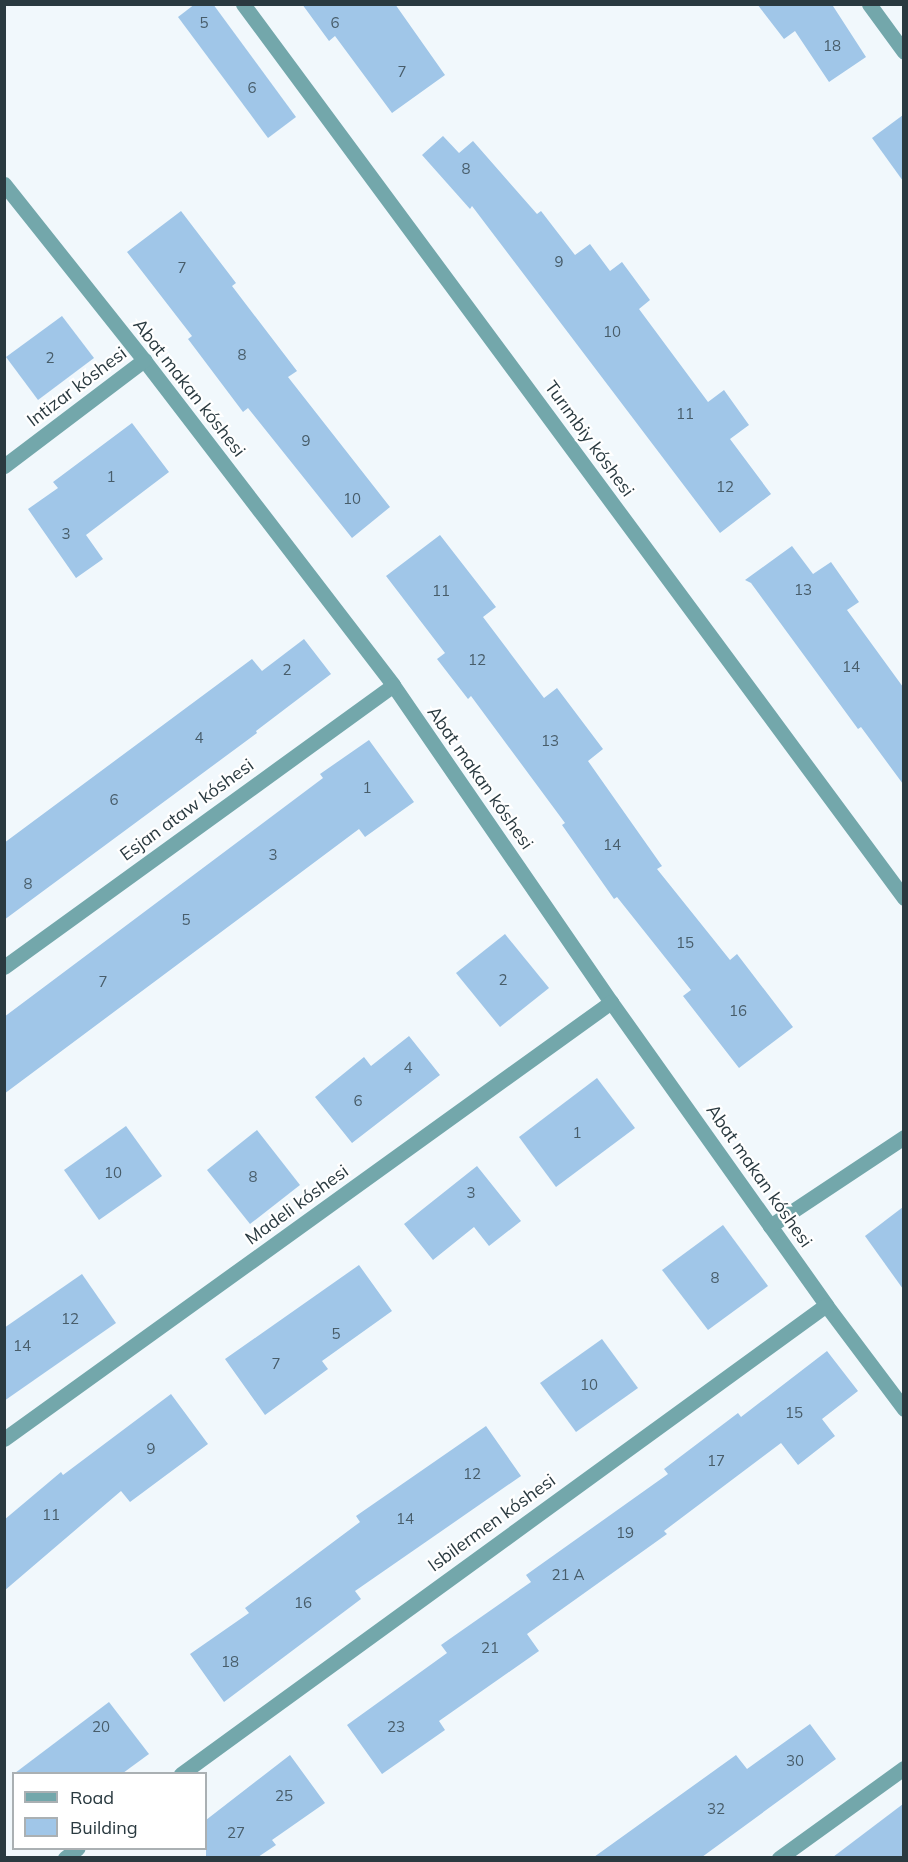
<!DOCTYPE html>
<meta charset="utf-8">
<style>
body{margin:0}
#map{position:relative;width:908px;height:1862px;overflow:hidden;background:#f1f8fc;font-family:Mulish,sans-serif}
div>[style]{position:absolute}
.building>*{inset:0;background:#a0c6e8}
.minor>*{height:15px;margin:-7.5px;padding:0 7.5px;transform-origin:7.5px;border-radius:7.5px;background:#73a7ab}
span{translate:-50% -50%;white-space:nowrap;text-align:center;line-height:1.15;-webkit-text-stroke:4.5px #fff;paint-order:stroke}
.number-label{font-size:15px;color:#485d6a}
.number-label span{-webkit-text-stroke-width:0}
.street-label{font-size:18px;color:#2a3a40}
.frame{position:absolute;inset:0;border:6px solid #2a3a40;pointer-events:none}
.legend{position:absolute;left:12px;top:1772px;width:195px;height:78px;box-sizing:border-box;background:#fff;border:2px solid #aab0b3;margin:0;padding:8px 10px;list-style:none;font-size:18px;color:#2a3a40}
.legend li{display:flex;align-items:center;gap:12px;height:30px}
.legend b{width:30px;border:2px solid #aab0b3}
</style>
<div id="map">
<div class="building">
<i style="clip-path:polygon(195px 4px,213px 4px,296px 117px,268px 138px,178px 17px)"></i>
<i style="clip-path:polygon(302px 4px,395px 4px,445px 75px,392px 113px,335px 36px,329px 41px)"></i>
<i style="clip-path:polygon(757px 4px,835px 4px,833px 6px,866px 57px,829px 82px,795px 31px,784px 39px)"></i>
<i style="clip-path:polygon(903px 115px,903px 181px,872px 138px)"></i>
<i style="clip-path:polygon(443px 136px,459px 153px,473px 141px,537px 214px,541px 211px,575px 255px,590px 244px,610px 271px,622px 262px,650px 300px,639px 309px,708px 402px,724px 390px,749px 425px,730px 439px,771px 494px,720px 533px,472px 206px,470px 209px,422px 155px)"></i>
<i style="clip-path:polygon(181px 211px,236px 283px,232px 286px,297px 371px,288px 377px,390px 507px,352px 538px,248px 408px,243px 412px,188px 339px,192px 336px,127px 252px)"></i>
<i style="clip-path:polygon(62px 316px,94px 358px,38px 400px,6px 357px)"></i>
<i style="clip-path:polygon(132px 423px,169px 472px,86px 535px,103px 559px,76px 578px,28px 509px,58px 488px,53px 482px)"></i>
<i style="clip-path:polygon(440px 535px,496px 607px,483px 617px,544px 698px,557px 688px,603px 749px,588px 761px,662px 866px,657px 869px,730px 960px,737px 954px,793px 1027px,739px 1068px,683px 996px,691px 990px,617px 897px,614px 899px,562px 825px,565px 823px,471px 696px,468px 699px,437px 659px,445px 653px,386px 576px)"></i>
<i style="clip-path:polygon(792px 546px,813px 574px,831px 562px,859px 602px,847px 610px,903px 687px,903px 784px,861px 727px,858px 729px,751px 583px,745px 580px)"></i>
<i style="clip-path:polygon(304px 639px,331px 674px,256px 731px,257px 733px,4px 920px,4px 843px,252px 659px,262px 671px)"></i>
<i style="clip-path:polygon(369px 740px,414px 802px,365px 837px,359px 829px,4px 1094px,4px 1017px,323px 778px,320px 774px)"></i>
<i style="clip-path:polygon(505px 934px,549px 988px,500px 1027px,456px 973px)"></i>
<i style="clip-path:polygon(409px 1036px,440px 1075px,352px 1143px,315px 1097px,364px 1057px,371px 1066px)"></i>
<i style="clip-path:polygon(597px 1078px,635px 1128px,556px 1187px,519px 1137px)"></i>
<i style="clip-path:polygon(126px 1126px,162px 1176px,99px 1220px,64px 1170px)"></i>
<i style="clip-path:polygon(257px 1130px,300px 1185px,250px 1224px,207px 1170px)"></i>
<i style="clip-path:polygon(477px 1166px,521px 1221px,489px 1246px,474px 1227px,433px 1260px,404px 1224px)"></i>
<i style="clip-path:polygon(903px 1207px,903px 1289px,865px 1236px)"></i>
<i style="clip-path:polygon(723px 1225px,768px 1286px,708px 1330px,662px 1270px)"></i>
<i style="clip-path:polygon(359px 1265px,392px 1311px,322px 1361px,328px 1369px,265px 1415px,225px 1359px)"></i>
<i style="clip-path:polygon(82px 1274px,116px 1323px,4px 1401px,4px 1328px)"></i>
<i style="clip-path:polygon(602px 1339px,638px 1388px,576px 1432px,540px 1383px)"></i>
<i style="clip-path:polygon(827px 1351px,858px 1391px,822px 1419px,835px 1436px,798px 1465px,781px 1443px,664px 1531px,667px 1534px,527px 1634px,539px 1651px,439px 1721px,445px 1730px,382px 1774px,347px 1725px,447px 1653px,441px 1645px,531px 1582px,526px 1575px,668px 1474px,664px 1469px,738px 1413px,741px 1417px)"></i>
<i style="clip-path:polygon(171px 1394px,208px 1444px,130px 1502px,121px 1491px,4px 1591px,4px 1520px,61px 1472px,63px 1475px)"></i>
<i style="clip-path:polygon(486px 1426px,521px 1476px,355px 1591px,361px 1599px,224px 1702px,190px 1654px,249px 1613px,245px 1608px,360px 1522px,356px 1516px)"></i>
<i style="clip-path:polygon(109px 1702px,149px 1754px,123px 1773px,15px 1773px)"></i>
<i style="clip-path:polygon(810px 1724px,836px 1759px,702px 1857px,594px 1857px,736px 1755px,747px 1769px)"></i>
<i style="clip-path:polygon(290px 1755px,325px 1803px,272px 1840px,276px 1845px,258px 1857px,206px 1857px,206px 1820px)"></i>
<i style="clip-path:polygon(903px 1804px,903px 1857px,833px 1857px)"></i>
</div>
<div class="minor">
<i style="left:243px;top:4px;width:1112px;rotate:53.52deg"></i>
<i style="left:869px;top:4px;width:59px;rotate:53.9deg"></i>
<i style="left:4px;top:184px;width:225px;rotate:51.5deg"></i>
<i style="left:144px;top:360px;width:409px;rotate:52.5deg"></i>
<i style="left:393px;top:685px;width:385px;rotate:55.5deg"></i>
<i style="left:611px;top:1002px;width:372px;rotate:54.6deg"></i>
<i style="left:826px;top:1305px;width:130px;rotate:53.1deg"></i>
<i style="left:4px;top:466px;width:176px;rotate:-37.1deg"></i>
<i style="left:4px;top:967px;width:480px;rotate:-35.9deg"></i>
<i style="left:770px;top:1226px;width:161px;rotate:-33.6deg"></i>
<i style="left:4px;top:1439px;width:748px;rotate:-35.75deg"></i>
<i style="left:181px;top:1774px;width:797px;rotate:-36.02deg"></i>
<i style="left:65px;top:1858px;width:16px;rotate:-38deg"></i>
<i style="left:779px;top:1858px;width:154px;rotate:-35.8deg"></i>
</div>
<div class="number-label">
<span style="left:204px;top:23px">5</span>
<span style="left:335px;top:23px">6</span>
<span style="left:832px;top:46px">18</span>
<span style="left:402px;top:72px">7</span>
<span style="left:252px;top:88px">6</span>
<span style="left:466px;top:169px">8</span>
<span style="left:559px;top:262px">9</span>
<span style="left:182px;top:268px">7</span>
<span style="left:612px;top:332px">10</span>
<span style="left:242px;top:355px">8</span>
<span style="left:50px;top:358px">2</span>
<span style="left:685px;top:414px">11</span>
<span style="left:306px;top:441px">9</span>
<span style="left:111px;top:477px">1</span>
<span style="left:725px;top:487px">12</span>
<span style="left:352px;top:499px">10</span>
<span style="left:66px;top:534px">3</span>
<span style="left:803px;top:590px">13</span>
<span style="left:441px;top:591px">11</span>
<span style="left:477px;top:660px">12</span>
<span style="left:851px;top:667px">14</span>
<span style="left:287px;top:670px">2</span>
<span style="left:199px;top:738px">4</span>
<span style="left:550px;top:741px">13</span>
<span style="left:367px;top:788px">1</span>
<span style="left:114px;top:800px">6</span>
<span style="left:612px;top:845px">14</span>
<span style="left:273px;top:855px">3</span>
<span style="left:28px;top:884px">8</span>
<span style="left:186px;top:920px">5</span>
<span style="left:685px;top:943px">15</span>
<span style="left:503px;top:980px">2</span>
<span style="left:103px;top:982px">7</span>
<span style="left:738px;top:1011px">16</span>
<span style="left:408px;top:1068px">4</span>
<span style="left:358px;top:1101px">6</span>
<span style="left:577px;top:1133px">1</span>
<span style="left:113px;top:1173px">10</span>
<span style="left:253px;top:1177px">8</span>
<span style="left:471px;top:1193px">3</span>
<span style="left:715px;top:1278px">8</span>
<span style="left:70px;top:1319px">12</span>
<span style="left:336px;top:1334px">5</span>
<span style="left:22px;top:1346px">14</span>
<span style="left:276px;top:1364px">7</span>
<span style="left:589px;top:1385px">10</span>
<span style="left:794px;top:1413px">15</span>
<span style="left:151px;top:1449px">9</span>
<span style="left:716px;top:1461px">17</span>
<span style="left:472px;top:1474px">12</span>
<span style="left:51px;top:1515px">11</span>
<span style="left:405px;top:1519px">14</span>
<span style="left:625px;top:1533px">19</span>
<span style="left:568px;top:1575px">21 А</span>
<span style="left:303px;top:1603px">16</span>
<span style="left:490px;top:1648px">21</span>
<span style="left:230px;top:1662px">18</span>
<span style="left:101px;top:1727px">20</span>
<span style="left:396px;top:1727px">23</span>
<span style="left:795px;top:1761px">30</span>
<span style="left:284px;top:1796px">25</span>
<span style="left:716px;top:1809px">32</span>
<span style="left:236px;top:1833px">27</span>
</div>
<div class="street-label">
<span style="left:77px;top:387px;rotate:-37deg">Intizar kóshesi</span>
<span style="left:189px;top:388px;rotate:52deg">Abat makan kóshesi</span>
<span style="left:589px;top:439px;rotate:54deg">Turımbiy kóshesi</span>
<span style="left:480px;top:778px;rotate:55deg">Abat makan kóshesi</span>
<span style="left:187px;top:810px;rotate:-36deg">Esjan ataw kóshesi</span>
<span style="left:759px;top:1176px;rotate:55deg">Abat makan kóshesi</span>
<span style="left:297px;top:1205px;rotate:-36deg">Madeli kóshesi</span>
<span style="left:492px;top:1523px;rotate:-36deg">Isbilermen kóshesi</span>
</div>
<div class="frame"></div>
<ul class="legend">
<li><b style="height:8px;background:#73a7ab"></b>Road</li>
<li><b style="height:16px;background:#a0c6e8"></b>Building</li>
</ul>
</div>
